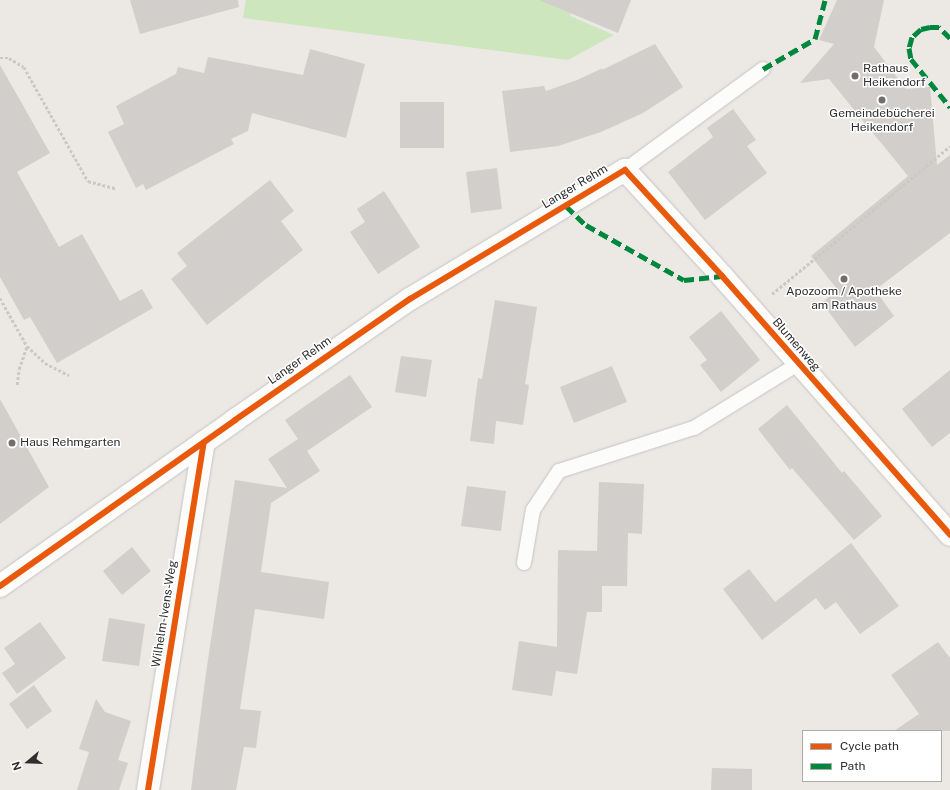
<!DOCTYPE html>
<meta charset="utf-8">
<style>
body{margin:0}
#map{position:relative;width:950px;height:790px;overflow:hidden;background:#ece8e4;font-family:"Public Sans",sans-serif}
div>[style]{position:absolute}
.green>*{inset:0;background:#cee6be}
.building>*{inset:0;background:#d1cecb}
.path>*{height:2.5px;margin-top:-1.25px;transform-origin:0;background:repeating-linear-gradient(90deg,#c9c9c8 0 3px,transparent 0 5px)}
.roads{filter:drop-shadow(0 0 1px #c5c4c5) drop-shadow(0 0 1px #c5c4c5)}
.service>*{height:14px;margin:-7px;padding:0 7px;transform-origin:7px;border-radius:7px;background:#fcfcfb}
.minor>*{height:22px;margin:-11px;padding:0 11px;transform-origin:11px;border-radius:11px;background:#fcfcfb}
.quiet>*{height:5px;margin-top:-2.5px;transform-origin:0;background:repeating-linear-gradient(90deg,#00873e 0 10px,transparent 0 15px)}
.cycleway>*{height:6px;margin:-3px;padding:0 3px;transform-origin:3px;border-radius:3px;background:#e8590c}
.dots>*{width:11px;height:11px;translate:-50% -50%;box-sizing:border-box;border:2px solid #fff;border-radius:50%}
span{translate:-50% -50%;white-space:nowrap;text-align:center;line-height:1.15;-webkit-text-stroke:3px #fff;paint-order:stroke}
.poi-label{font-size:12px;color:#2e2e2e}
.left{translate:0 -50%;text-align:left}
.street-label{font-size:12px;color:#2e2e2e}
.legend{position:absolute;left:802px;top:730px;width:140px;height:52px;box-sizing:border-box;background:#fff;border:1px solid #ababab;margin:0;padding:5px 7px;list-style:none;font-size:12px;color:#2e2e2e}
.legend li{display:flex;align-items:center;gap:8px;height:20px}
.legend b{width:20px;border:1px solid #ababab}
.north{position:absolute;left:8px;top:742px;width:40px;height:40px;-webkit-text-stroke:3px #fff;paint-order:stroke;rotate:251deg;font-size:11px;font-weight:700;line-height:16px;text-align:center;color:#2e2e2e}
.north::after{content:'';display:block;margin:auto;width:14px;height:18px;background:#2e2e2e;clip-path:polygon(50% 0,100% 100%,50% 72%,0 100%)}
</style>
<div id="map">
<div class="green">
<i style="clip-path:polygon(246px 0,576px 0,570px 16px,614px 35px,568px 60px,243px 18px)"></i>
</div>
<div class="building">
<i style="clip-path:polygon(130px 0,238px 0,239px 7px,140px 34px)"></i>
<i style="clip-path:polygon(539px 0,631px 0,618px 33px)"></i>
<i style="clip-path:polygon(837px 0,884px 0,874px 47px,906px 89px,930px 87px,937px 165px,950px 155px,950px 233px,875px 290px,894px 316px,855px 347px,822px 303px,837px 289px,811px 256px,908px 176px,829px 79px,800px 83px,834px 44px,819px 40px)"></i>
<i style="clip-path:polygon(655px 44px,683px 87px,643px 113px,601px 132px,558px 146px,510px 152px,502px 91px,544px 86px,546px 91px,577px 80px,603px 68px,602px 70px)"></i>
<i style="clip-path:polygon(310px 49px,365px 64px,346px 138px,252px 113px,248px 131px,231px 139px,234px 144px,146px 190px,143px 184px,136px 188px,108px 132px,124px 124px,116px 106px,176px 74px,178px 67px,204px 73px,208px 57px,303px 75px)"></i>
<i style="clip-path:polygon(0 65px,50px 153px,17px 172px,59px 247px,82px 234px,120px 301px,142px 289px,153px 308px,57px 363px,30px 317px,24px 320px,0 277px)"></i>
<i style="clip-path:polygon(400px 102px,444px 102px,444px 148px,400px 148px)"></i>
<i style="clip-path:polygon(733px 109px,756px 140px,747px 146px,767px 173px,705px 220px,668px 172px,713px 137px,707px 128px)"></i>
<i style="clip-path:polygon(497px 168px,502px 209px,471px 213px,466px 172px)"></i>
<i style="clip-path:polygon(270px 180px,294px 211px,281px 221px,303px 250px,207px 325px,171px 279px,187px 266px,177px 253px)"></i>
<i style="clip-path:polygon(384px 191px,420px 247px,378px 274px,350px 232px,365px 222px,357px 209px)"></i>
<i style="clip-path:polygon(495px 300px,537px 307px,525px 384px,529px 385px,523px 425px,496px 421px,494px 444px,470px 441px,478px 378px,482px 379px)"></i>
<i style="clip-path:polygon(721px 311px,760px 360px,721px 392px,700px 365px,707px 360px,689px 337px)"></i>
<i style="clip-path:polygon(401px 356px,432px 360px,426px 397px,395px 392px)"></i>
<i style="clip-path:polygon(612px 366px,627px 402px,574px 423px,560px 387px)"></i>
<i style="clip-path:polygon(950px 370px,950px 433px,932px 447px,902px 409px)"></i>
<i style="clip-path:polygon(350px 375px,372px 407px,307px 451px,320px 471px,271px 503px,261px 572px,329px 582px,324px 619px,255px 609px,240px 709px,261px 711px,256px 748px,244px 747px,236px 790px,191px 790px,206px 673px,235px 480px,287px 488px,268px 459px,298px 439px,285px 420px)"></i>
<i style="clip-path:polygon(0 399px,49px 487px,0 524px)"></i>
<i style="clip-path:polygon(787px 405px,842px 473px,844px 471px,882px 516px,854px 540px,792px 468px,790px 470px,758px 429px)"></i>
<i style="clip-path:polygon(599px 482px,644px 484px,642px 534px,628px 533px,627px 586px,602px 586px,602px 612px,587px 612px,577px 674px,556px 671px,552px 696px,512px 690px,519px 641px,557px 647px,558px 550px,597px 551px)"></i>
<i style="clip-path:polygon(467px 486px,506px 491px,501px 531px,461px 526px)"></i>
<i style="clip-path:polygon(851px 543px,899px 606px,860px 634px,836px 602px,825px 610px,816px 598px,762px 640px,723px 589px,749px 569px,775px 602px)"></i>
<i style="clip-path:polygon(132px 547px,151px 571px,122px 595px,103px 571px)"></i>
<i style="clip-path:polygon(109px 618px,145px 624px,139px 666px,102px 661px)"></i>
<i style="clip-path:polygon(40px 622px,66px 658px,17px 694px,2px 673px,15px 664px,4px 648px)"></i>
<i style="clip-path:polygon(938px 642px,950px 658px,950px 731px,894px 731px,919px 714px,891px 675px)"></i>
<i style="clip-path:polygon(34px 685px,52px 711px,27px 729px,9px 704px)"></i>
<i style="clip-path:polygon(96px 699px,105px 712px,131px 721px,118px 760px,128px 763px,119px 790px,77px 790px,89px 752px,79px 749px)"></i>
<i style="clip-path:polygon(712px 768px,752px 769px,752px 790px,711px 790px)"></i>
</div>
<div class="path">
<i style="left:0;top:58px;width:9px"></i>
<i style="left:9px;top:58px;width:17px;rotate:31deg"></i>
<i style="left:24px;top:67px;width:131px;rotate:60.7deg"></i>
<i style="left:88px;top:181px;width:28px;rotate:15deg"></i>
<i style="left:772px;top:294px;width:231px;rotate:-39.7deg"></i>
<i style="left:0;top:298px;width:55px;rotate:60.6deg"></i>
<i style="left:27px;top:346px;width:25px;rotate:43deg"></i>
<i style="left:45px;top:363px;width:27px;rotate:27deg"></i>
<i style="left:17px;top:385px;width:16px;rotate:-83deg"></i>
<i style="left:19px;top:369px;width:24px;rotate:-71deg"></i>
</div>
<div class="roads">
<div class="service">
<i style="left:625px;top:170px;width:171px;rotate:-36.2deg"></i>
<i style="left:524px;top:563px;width:54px;rotate:-80.4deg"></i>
<i style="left:533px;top:510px;width:47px;rotate:-56.3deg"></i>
<i style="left:559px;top:471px;width:142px;rotate:-17.7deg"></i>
<i style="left:694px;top:428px;width:122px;rotate:-31.6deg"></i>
</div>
<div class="minor">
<i style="left:0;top:586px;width:288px;rotate:-35.2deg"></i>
<i style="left:235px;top:420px;width:213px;rotate:-34.7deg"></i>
<i style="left:410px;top:299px;width:251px;rotate:-31deg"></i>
<i style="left:625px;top:170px;width:144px;rotate:47.5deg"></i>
<i style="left:722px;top:276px;width:345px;rotate:48.6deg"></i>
<i style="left:148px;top:790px;width:352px;rotate:-80.9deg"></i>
</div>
</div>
<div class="quiet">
<i style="left:950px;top:38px;width:16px;rotate:-135deg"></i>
<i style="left:939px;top:27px;width:9px;rotate:180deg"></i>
<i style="left:930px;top:27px;width:9px;rotate:167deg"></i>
<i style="left:921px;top:29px;width:12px;rotate:138deg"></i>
<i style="left:912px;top:37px;width:11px;rotate:105deg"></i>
<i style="left:909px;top:48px;width:11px;rotate:80deg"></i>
<i style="left:911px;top:59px;width:62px;rotate:50.9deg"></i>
<i style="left:763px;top:69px;width:60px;rotate:-30deg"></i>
<i style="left:815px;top:39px;width:40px;rotate:-75.6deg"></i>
<i style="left:566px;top:206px;width:28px;rotate:44deg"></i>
<i style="left:586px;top:225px;width:112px;rotate:29.3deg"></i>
<i style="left:684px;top:280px;width:38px;rotate:-6deg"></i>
</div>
<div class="cycleway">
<i style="left:0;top:586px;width:288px;rotate:-35.2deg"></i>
<i style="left:235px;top:420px;width:213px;rotate:-34.7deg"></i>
<i style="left:410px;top:299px;width:251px;rotate:-31deg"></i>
<i style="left:625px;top:170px;width:144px;rotate:47.5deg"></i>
<i style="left:722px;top:276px;width:345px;rotate:48.6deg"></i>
<i style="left:148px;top:790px;width:352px;rotate:-80.9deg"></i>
</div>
<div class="dots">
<i style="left:855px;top:76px;background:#706f6e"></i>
<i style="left:882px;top:100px;background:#706f6e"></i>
<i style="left:844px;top:279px;background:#706f6e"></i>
<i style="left:12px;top:443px;background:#706f6e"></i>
</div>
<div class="poi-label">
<span class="left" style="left:863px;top:76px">Rathaus<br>Heikendorf</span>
<span style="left:882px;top:121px">Gemeindebücherei<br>Heikendorf</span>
<span style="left:844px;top:299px">Apozoom / Apotheke<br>am Rathaus</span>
<span class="left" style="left:20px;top:443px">Haus Rehmgarten</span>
</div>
<div class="street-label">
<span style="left:575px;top:187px;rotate:-31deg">Langer Rehm</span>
<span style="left:796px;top:345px;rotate:49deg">Blumenweg</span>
<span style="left:300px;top:361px;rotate:-35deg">Langer Rehm</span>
<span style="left:165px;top:614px;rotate:-81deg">Wilhelm-Ivens-Weg</span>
</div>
<ul class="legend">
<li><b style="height:5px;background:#e8590c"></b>Cycle path</li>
<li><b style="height:5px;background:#00873e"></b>Path</li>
</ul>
<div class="north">N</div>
</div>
